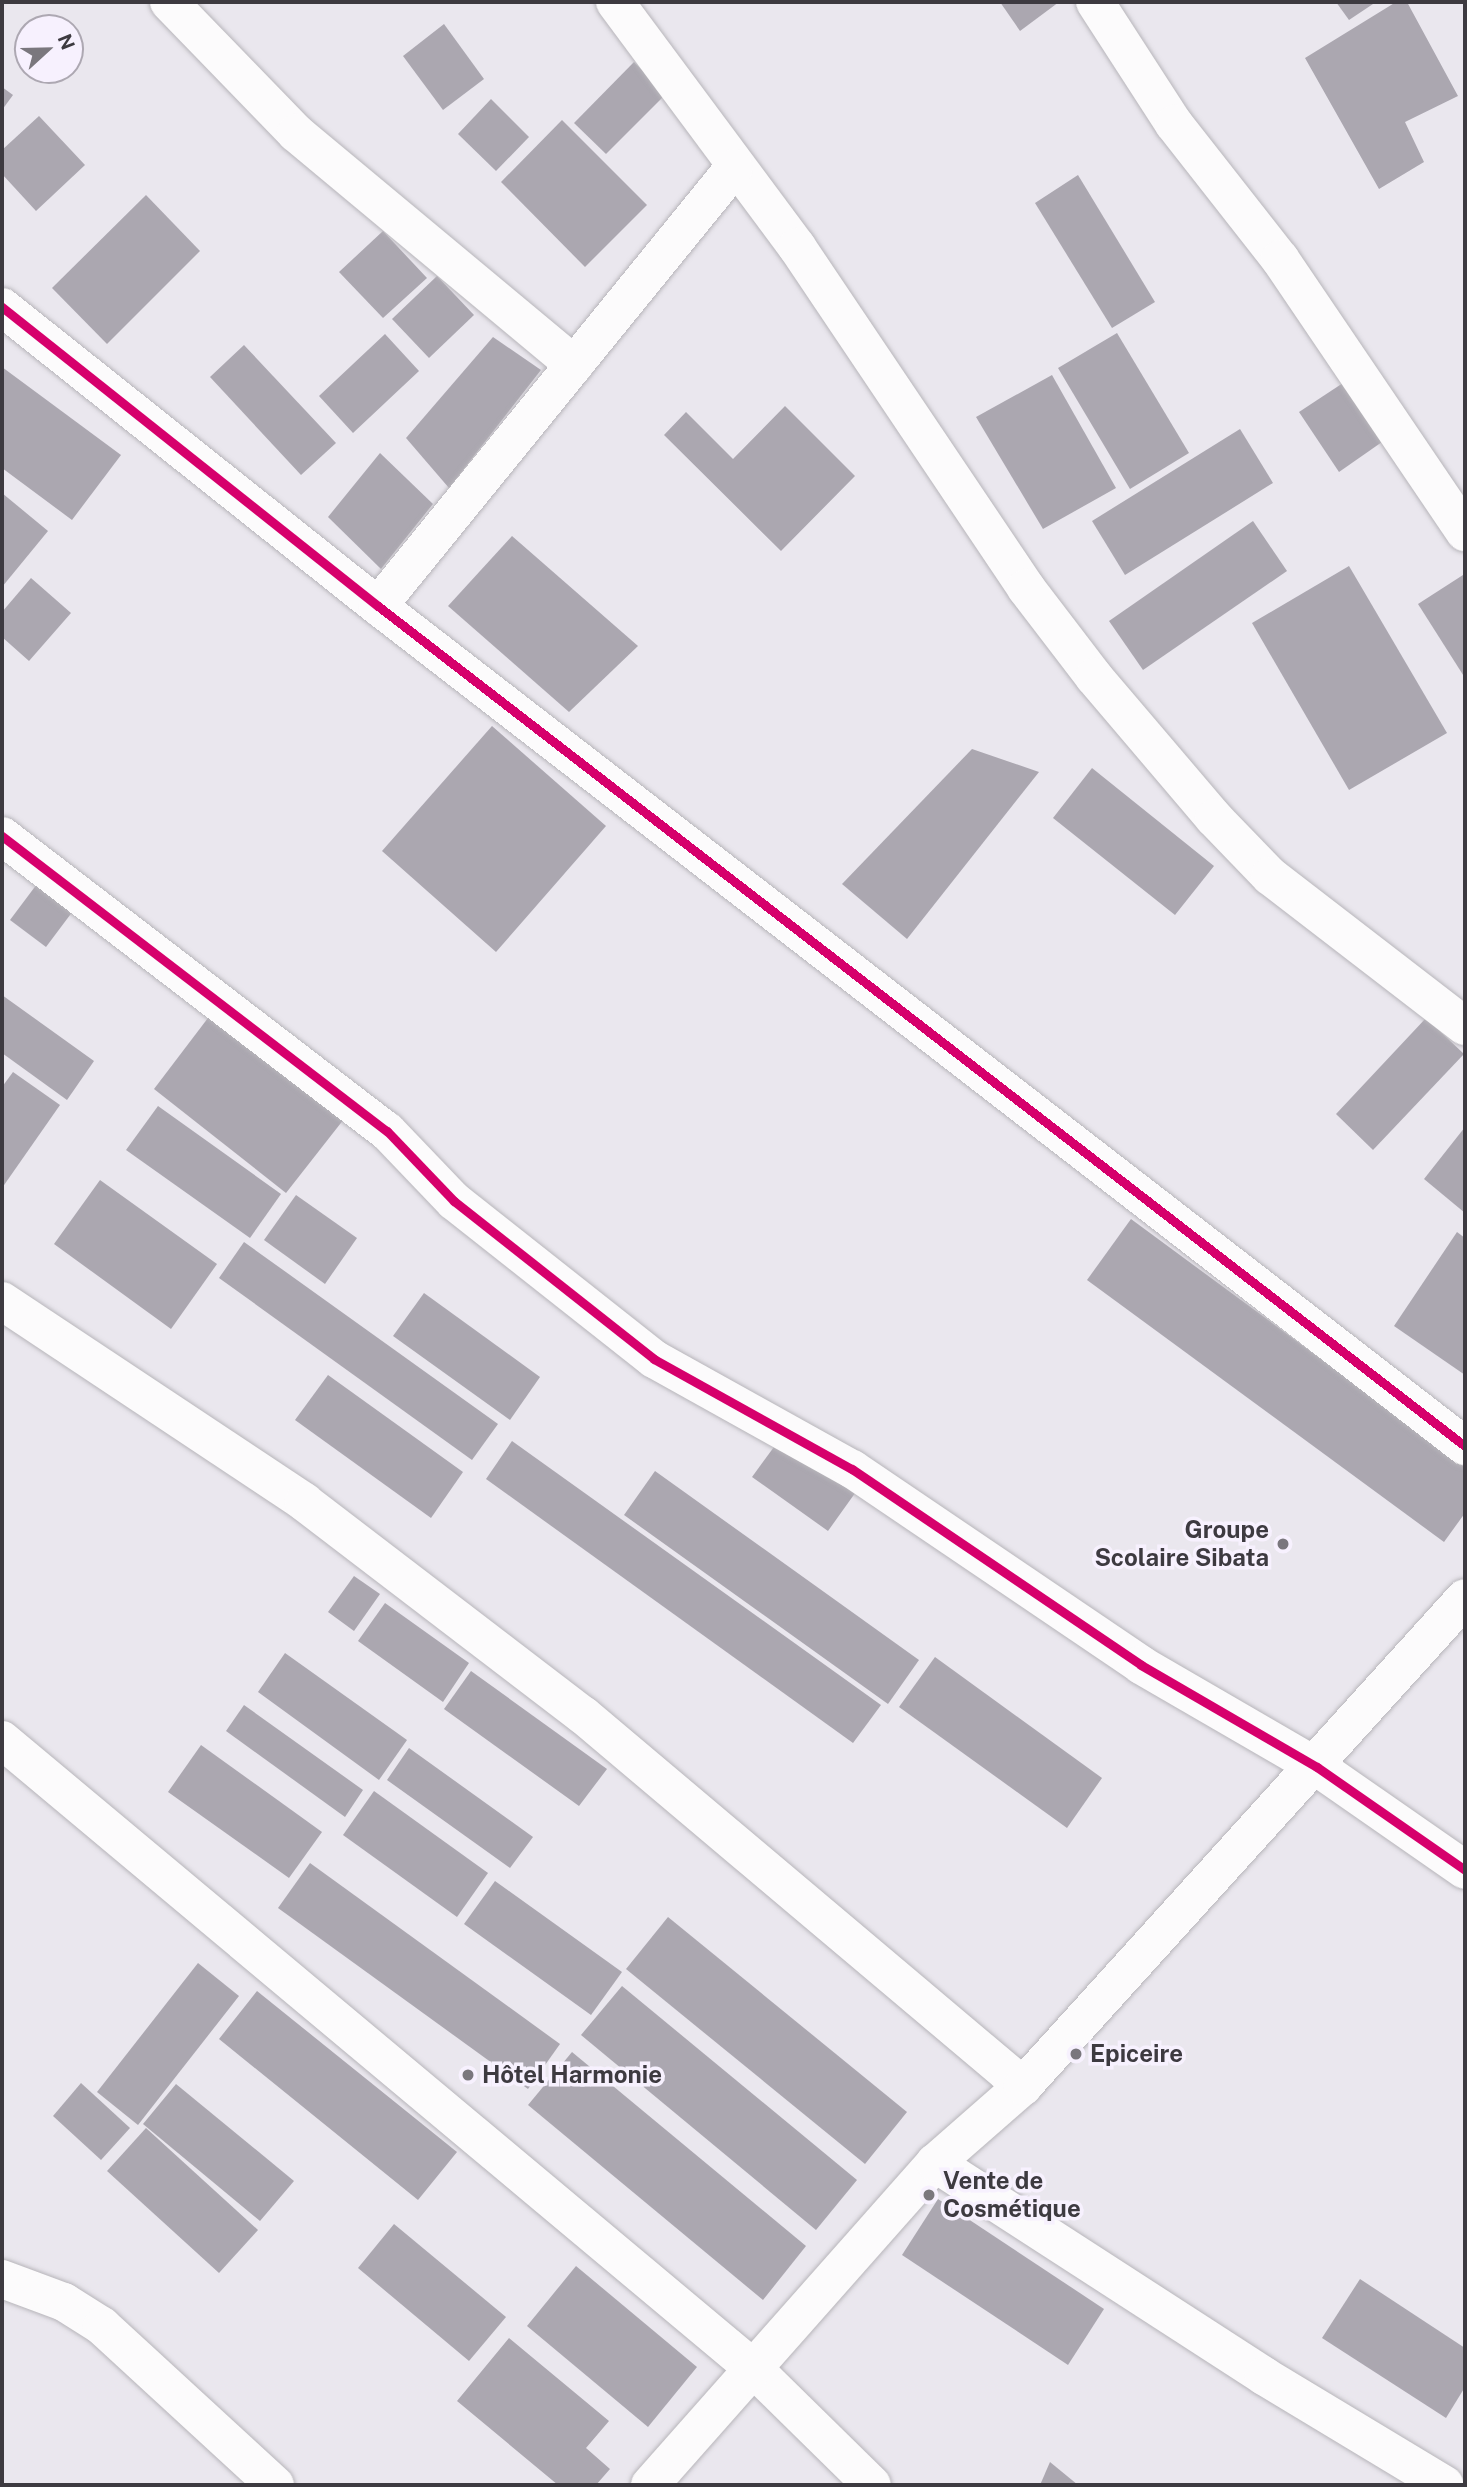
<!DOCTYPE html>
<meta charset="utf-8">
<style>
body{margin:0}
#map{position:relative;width:1467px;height:2487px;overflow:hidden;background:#eae7ee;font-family:"Public Sans",sans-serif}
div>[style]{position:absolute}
.building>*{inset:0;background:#aba7b0}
.roads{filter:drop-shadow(0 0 2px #b7b5ba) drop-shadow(0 0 2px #b7b5ba)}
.minor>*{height:38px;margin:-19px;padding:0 19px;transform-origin:19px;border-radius:19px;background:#fcfbfc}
.cycleway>*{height:9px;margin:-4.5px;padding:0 4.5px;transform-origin:4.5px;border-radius:4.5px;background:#d6006c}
.dots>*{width:19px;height:19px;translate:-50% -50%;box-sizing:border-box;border:4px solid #f7f1fe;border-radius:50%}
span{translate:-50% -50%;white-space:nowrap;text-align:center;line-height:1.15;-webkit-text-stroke:7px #f7f1fe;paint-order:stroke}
.poi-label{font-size:24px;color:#3d3a40;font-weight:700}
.right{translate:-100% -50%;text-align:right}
.left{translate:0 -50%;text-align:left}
.frame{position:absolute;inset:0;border:4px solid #3d3a40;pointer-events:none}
.north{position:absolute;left:14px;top:14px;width:70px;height:70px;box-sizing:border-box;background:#f7f1fe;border:2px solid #ada8b2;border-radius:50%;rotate:68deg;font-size:19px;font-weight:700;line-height:28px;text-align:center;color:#3d3a40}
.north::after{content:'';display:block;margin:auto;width:24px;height:32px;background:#7a777d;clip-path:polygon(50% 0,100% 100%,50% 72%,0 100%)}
</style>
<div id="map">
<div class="building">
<i style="clip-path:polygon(1000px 2px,1059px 2px,1020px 31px)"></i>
<i style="clip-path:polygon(1336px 2px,1376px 2px,1349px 20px)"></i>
<i style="clip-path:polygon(1396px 2px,1407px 2px,1458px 96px,1405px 122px,1424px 162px,1379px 189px,1305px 58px)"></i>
<i style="clip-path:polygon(444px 24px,484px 79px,443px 110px,403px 56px)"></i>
<i style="clip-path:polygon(634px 62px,666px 94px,606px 154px,574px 123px)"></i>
<i style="clip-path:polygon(2px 87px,13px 95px,2px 110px)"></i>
<i style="clip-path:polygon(491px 99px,529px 137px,496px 171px,458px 134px)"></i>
<i style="clip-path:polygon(39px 116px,85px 165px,36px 211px,2px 174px,2px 150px)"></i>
<i style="clip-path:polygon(562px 120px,647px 205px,585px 267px,501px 182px)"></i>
<i style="clip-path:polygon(1078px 175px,1155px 302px,1112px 328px,1035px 203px)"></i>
<i style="clip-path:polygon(146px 195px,200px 251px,107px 344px,52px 288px)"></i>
<i style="clip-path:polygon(383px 231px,427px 278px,383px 318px,339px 272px)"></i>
<i style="clip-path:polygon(437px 276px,474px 315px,429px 358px,392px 319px)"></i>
<i style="clip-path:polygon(1117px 333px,1189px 453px,1130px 489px,1058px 368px)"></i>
<i style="clip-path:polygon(385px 334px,419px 371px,353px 433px,319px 396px)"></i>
<i style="clip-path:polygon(493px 337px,541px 370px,449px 488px,406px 438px)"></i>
<i style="clip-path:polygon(244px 345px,336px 443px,301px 475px,210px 377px)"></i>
<i style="clip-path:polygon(2px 367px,121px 455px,72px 520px,2px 468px)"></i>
<i style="clip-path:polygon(1052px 375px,1116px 488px,1043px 529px,976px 417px)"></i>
<i style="clip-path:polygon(1343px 383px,1382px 442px,1339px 472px,1299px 412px)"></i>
<i style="clip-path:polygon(785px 406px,855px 476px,781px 551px,664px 435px,686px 412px,733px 459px)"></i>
<i style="clip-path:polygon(1240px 429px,1273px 483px,1125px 575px,1092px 521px)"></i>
<i style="clip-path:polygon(380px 453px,433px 504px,381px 569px,328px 517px)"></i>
<i style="clip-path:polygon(2px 493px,48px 531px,2px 587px)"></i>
<i style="clip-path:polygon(1253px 521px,1287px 571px,1143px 670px,1109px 621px)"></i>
<i style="clip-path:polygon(512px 536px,638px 646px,569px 712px,448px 606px)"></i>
<i style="clip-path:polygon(1349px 566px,1447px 733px,1349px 790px,1252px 623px)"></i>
<i style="clip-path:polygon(1463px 575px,1465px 579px,1465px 678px,1418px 604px)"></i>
<i style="clip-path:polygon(31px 578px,71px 613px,29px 661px,2px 637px,2px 612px)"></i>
<i style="clip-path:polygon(492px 726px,606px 826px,496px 952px,382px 851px)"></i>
<i style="clip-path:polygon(972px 749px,1039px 772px,907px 939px,842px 884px)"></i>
<i style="clip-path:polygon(1092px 768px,1214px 866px,1175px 915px,1053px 818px)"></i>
<i style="clip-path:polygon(40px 880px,76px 907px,46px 947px,10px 920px)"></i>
<i style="clip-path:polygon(2px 995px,94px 1061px,67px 1100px,2px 1053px)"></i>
<i style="clip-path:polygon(211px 1014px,344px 1119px,286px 1193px,154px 1089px)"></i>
<i style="clip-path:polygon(1426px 1018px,1464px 1054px,1373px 1150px,1336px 1114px)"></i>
<i style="clip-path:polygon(13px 1072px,60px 1105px,2px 1188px,2px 1087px)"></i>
<i style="clip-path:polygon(158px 1106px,281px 1194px,250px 1238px,126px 1150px)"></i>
<i style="clip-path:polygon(1465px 1127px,1465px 1213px,1424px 1179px)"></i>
<i style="clip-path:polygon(100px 1180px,217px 1264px,171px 1329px,54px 1244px)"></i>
<i style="clip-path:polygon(296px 1195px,357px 1238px,325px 1284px,264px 1240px)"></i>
<i style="clip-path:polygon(1131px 1219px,1465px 1465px,1465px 1513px,1444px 1542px,1087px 1280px)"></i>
<i style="clip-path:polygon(1457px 1232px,1465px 1238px,1465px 1375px,1394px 1326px)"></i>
<i style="clip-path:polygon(244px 1242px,498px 1424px,472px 1460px,219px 1278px)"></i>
<i style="clip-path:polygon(424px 1293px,540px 1377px,510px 1420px,393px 1336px)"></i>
<i style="clip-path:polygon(328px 1375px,463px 1472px,431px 1518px,295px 1420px)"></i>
<i style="clip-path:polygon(782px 1436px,858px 1489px,828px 1531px,752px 1477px)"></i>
<i style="clip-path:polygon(512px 1441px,881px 1705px,853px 1743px,486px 1479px)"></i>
<i style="clip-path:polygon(655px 1471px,919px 1660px,888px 1704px,624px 1515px)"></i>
<i style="clip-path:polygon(354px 1576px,380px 1594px,354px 1631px,328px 1612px)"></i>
<i style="clip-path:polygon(385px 1603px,469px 1663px,443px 1702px,358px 1641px)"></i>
<i style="clip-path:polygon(285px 1653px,407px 1740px,379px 1780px,258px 1692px)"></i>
<i style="clip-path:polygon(935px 1657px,1102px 1778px,1067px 1828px,899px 1707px)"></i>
<i style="clip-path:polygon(471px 1671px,607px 1769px,579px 1806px,444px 1709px)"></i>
<i style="clip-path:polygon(244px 1705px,363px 1790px,345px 1817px,226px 1731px)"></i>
<i style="clip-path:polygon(201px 1745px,322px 1832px,289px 1878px,168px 1792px)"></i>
<i style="clip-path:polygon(409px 1748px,533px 1837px,510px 1868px,387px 1780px)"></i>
<i style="clip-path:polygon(374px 1791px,488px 1873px,457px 1917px,343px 1835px)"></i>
<i style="clip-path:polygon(310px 1863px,560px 2044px,528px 2089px,278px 1908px)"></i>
<i style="clip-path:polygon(495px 1881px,622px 1972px,591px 2015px,464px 1924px)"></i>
<i style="clip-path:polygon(668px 1917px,907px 2112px,865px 2164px,626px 1969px)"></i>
<i style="clip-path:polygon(198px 1963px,239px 1996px,138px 2125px,97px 2092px)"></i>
<i style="clip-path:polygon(622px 1986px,857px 2180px,816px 2230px,581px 2035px)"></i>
<i style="clip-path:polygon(257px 1991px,457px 2152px,418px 2200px,219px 2039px)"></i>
<i style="clip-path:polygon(572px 2052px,806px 2246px,763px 2300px,528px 2105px)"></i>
<i style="clip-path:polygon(81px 2083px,130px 2128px,101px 2160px,53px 2116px)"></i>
<i style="clip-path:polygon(176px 2084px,294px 2181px,260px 2221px,143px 2124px)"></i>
<i style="clip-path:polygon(146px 2128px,258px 2230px,219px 2273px,107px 2171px)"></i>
<i style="clip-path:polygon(938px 2199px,1104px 2309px,1068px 2365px,902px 2255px)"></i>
<i style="clip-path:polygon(394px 2224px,506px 2317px,469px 2361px,358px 2268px)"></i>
<i style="clip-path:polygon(576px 2266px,697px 2367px,648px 2427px,527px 2326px)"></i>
<i style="clip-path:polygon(1360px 2279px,1465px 2348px,1465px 2387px,1446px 2418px,1322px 2338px)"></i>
<i style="clip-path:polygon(509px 2338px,609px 2421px,586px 2448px,610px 2469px,596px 2485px,558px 2485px,457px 2401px)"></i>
<i style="clip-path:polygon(1050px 2462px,1078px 2485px,1040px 2485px)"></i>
</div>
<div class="roads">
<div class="minor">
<i style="left:169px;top:2px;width:182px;rotate:45.9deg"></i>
<i style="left:296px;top:133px;width:362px;rotate:39.8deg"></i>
<i style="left:615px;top:2px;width:305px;rotate:53.4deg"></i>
<i style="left:797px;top:247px;width:411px;rotate:56.1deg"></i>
<i style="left:1026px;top:588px;width:112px;rotate:52.6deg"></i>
<i style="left:1094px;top:677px;width:185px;rotate:49.6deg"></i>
<i style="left:1214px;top:818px;width:81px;rotate:46deg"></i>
<i style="left:1270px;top:876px;width:246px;rotate:37.6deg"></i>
<i style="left:1095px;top:2px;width:145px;rotate:57.1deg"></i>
<i style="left:1174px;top:124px;width:172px;rotate:51.9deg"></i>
<i style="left:1280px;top:259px;width:330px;rotate:55.9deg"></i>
<i style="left:2px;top:307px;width:480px;rotate:38.5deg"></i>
<i style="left:378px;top:606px;width:1374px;rotate:37.7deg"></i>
<i style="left:378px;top:606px;width:564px;rotate:-50.9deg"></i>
<i style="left:2px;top:836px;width:485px;rotate:37.5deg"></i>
<i style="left:387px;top:1131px;width:97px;rotate:46.3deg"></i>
<i style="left:454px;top:1201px;width:255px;rotate:38.3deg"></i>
<i style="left:654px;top:1359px;width:227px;rotate:29.1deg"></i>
<i style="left:852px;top:1469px;width:349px;rotate:34.1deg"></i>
<i style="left:1141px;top:1665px;width:203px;rotate:30.1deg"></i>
<i style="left:1317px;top:1767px;width:180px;rotate:34.8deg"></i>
<i style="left:2px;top:1301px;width:363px;rotate:33.6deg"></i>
<i style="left:304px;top:1502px;width:351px;rotate:37.4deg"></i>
<i style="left:583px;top:1715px;width:576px;rotate:40.14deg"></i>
<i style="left:2px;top:1740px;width:980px;rotate:39.91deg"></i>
<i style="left:754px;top:2369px;width:165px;rotate:44.5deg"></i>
<i style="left:935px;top:2163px;width:392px;rotate:32.9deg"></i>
<i style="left:1264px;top:2376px;width:211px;rotate:31.1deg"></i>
<i style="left:2px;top:2279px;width:66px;rotate:20.4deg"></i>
<i style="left:64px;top:2302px;width:45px;rotate:32.3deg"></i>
<i style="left:102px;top:2326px;width:235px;rotate:42.6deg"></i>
<i style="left:650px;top:2485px;width:430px;rotate:-48.5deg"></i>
<i style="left:935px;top:2163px;width:117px;rotate:-41.2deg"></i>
<i style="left:1023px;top:2086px;width:658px;rotate:-47.83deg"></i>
</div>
</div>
<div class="cycleway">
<i style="left:2px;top:307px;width:480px;rotate:38.5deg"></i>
<i style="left:378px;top:606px;width:1374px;rotate:37.7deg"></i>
<i style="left:2px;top:836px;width:485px;rotate:37.5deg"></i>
<i style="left:387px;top:1131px;width:97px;rotate:46.3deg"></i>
<i style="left:454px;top:1201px;width:255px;rotate:38.3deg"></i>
<i style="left:654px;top:1359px;width:227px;rotate:29.1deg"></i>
<i style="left:852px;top:1469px;width:349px;rotate:34.1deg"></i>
<i style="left:1141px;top:1665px;width:203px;rotate:30.1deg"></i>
<i style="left:1317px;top:1767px;width:180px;rotate:34.8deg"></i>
</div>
<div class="dots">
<i style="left:1283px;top:1544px;background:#7a777d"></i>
<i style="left:1076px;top:2054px;background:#7a777d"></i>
<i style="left:468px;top:2075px;background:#7a777d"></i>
<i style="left:929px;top:2195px;background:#7a777d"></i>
</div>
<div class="poi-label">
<span class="right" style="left:1269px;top:1544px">Groupe<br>Scolaire Sibata</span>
<span class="left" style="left:1090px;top:2054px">Epiceire</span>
<span class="left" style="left:482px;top:2075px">Hôtel Harmonie</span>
<span class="left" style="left:943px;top:2195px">Vente de<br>Cosmétique</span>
</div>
<div class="frame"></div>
<div class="north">N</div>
</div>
